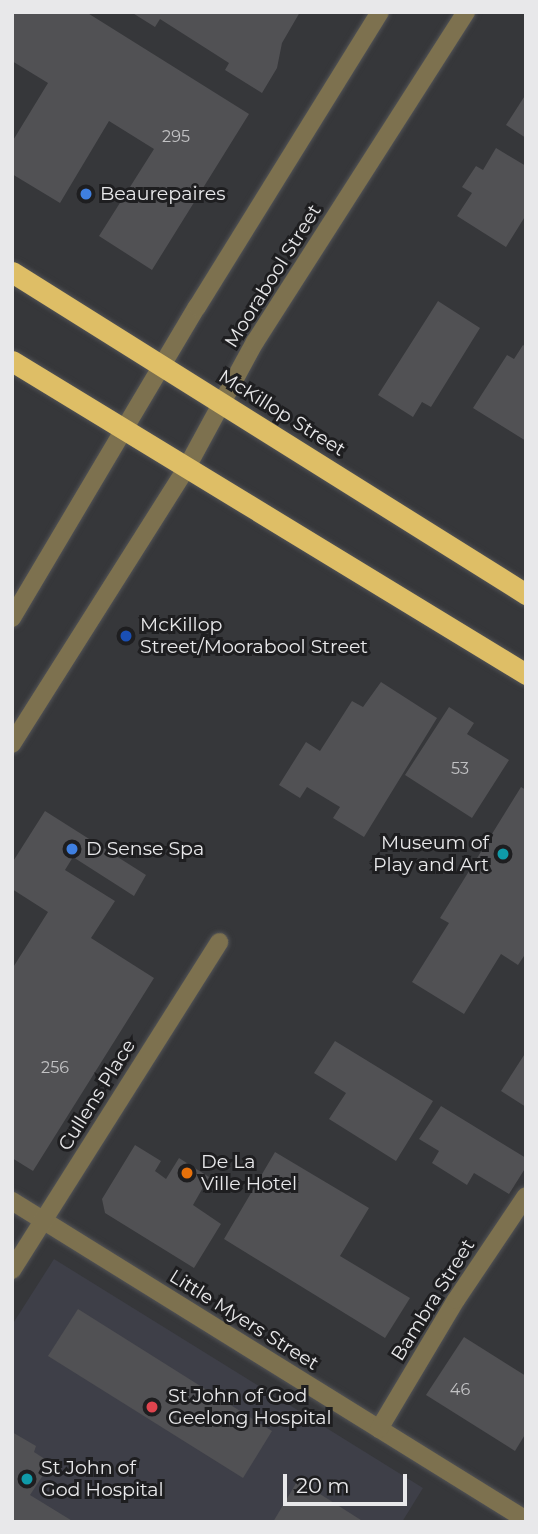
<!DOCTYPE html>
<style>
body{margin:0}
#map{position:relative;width:538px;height:1534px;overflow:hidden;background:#36373a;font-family:Montserrat,sans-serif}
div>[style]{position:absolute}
.built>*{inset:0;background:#3e3f48}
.building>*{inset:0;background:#515154}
.roads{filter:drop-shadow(0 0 2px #525356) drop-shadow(0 0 2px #525356)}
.minor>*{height:18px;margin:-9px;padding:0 9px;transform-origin:9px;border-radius:9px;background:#7d714f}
.highway>*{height:21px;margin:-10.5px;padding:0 10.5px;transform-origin:10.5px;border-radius:10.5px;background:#debe66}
.dots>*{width:19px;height:19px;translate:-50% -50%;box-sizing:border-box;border:4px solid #1e1e20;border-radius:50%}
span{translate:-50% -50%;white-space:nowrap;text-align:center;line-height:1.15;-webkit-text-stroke:6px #1e1e20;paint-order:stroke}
.number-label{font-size:16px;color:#c2c2c4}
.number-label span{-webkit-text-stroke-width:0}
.poi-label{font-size:19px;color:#e8e8ea}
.left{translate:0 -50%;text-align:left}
.right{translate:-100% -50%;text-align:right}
.street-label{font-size:19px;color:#e8e8ea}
.frame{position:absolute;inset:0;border:14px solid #e8e8ea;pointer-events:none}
.scale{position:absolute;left:283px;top:1474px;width:124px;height:32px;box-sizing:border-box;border:4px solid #e8e8ea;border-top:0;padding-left:9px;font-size:21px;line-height:24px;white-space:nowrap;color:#e8e8ea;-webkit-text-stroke:5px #1e1e20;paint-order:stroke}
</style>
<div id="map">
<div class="built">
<i style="clip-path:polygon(54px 1259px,423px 1488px,402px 1522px,12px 1522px,12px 1325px)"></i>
</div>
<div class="building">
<i style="clip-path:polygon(12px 12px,86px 12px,249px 114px,152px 270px,99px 236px,154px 149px,109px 121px,60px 203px,12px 174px,12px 142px,48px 83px,12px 61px)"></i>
<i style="clip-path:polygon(131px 12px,300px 12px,282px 43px,277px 68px,262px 93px,225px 70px,229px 63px,160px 19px,155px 27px)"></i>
<i style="clip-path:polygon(526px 94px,526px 138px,506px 125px)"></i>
<i style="clip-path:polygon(496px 148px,526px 166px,526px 215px,506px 247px,457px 216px,472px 193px,462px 187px,476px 166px,483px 170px)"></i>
<i style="clip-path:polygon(438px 301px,480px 328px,431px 407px,422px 402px,413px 417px,378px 395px)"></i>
<i style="clip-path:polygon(523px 345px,526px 347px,526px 441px,473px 408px,507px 355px,514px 359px)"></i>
<i style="clip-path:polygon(381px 682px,437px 718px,364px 837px,333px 818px,340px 807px,335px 804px,307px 787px,300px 798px,279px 785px,306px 742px,320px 751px,352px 701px,363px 707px)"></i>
<i style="clip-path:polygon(449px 707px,474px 723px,467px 734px,509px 760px,472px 818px,405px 775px)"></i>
<i style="clip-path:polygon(521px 787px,526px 790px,526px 953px,518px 965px,501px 954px,464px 1014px,412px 982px,449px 923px,440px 918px)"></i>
<i style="clip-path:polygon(45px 811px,146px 875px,134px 896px,73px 857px,65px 870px,115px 901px,91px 938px,154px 978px,33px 1171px,12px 1158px,12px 969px,48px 912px,12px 889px,12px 863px)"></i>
<i style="clip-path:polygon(335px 1041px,433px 1101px,396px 1161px,329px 1119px,346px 1093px,314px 1073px)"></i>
<i style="clip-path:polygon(526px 1052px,526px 1107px,501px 1091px)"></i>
<i style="clip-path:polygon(441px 1106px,526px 1158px,526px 1167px,509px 1194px,474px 1173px,467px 1185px,432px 1163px,439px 1151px,419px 1139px)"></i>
<i style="clip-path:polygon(135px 1145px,161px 1161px,155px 1171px,166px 1179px,179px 1158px,209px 1177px,193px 1205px,221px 1224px,194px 1268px,105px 1213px,102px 1199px)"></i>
<i style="clip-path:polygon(275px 1152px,369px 1208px,340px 1256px,410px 1298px,385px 1338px,224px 1239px)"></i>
<i style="clip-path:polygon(78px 1309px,272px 1431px,243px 1478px,48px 1356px)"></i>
<i style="clip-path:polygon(464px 1337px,526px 1376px,526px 1433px,515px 1451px,426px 1395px)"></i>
<i style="clip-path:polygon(12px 1432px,36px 1446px,34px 1452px,51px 1463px,30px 1495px,74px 1522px,12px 1522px)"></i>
<i style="clip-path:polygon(298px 1480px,364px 1522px,273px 1522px)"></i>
</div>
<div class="roads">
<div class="minor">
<i style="left:12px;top:618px;width:362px;rotate:-59.3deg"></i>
<i style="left:197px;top:307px;width:347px;rotate:-58.2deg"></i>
<i style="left:12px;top:744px;width:328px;rotate:-57.7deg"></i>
<i style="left:187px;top:467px;width:142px;rotate:-61.5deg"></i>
<i style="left:255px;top:342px;width:392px;rotate:-57.4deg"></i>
<i style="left:12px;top:1201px;width:605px;rotate:31.82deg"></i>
<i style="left:12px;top:1270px;width:388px;rotate:-57.7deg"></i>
<i style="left:379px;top:1429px;width:150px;rotate:-59.2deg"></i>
<i style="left:456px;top:1300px;width:125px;rotate:-56.1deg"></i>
</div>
<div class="highway">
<i style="left:12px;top:272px;width:607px;rotate:32.07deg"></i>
<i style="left:12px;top:361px;width:602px;rotate:31.34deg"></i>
</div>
</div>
<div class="dots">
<i style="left:86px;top:194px;background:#3f7fe0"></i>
<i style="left:126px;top:636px;background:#1a4fb4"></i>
<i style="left:72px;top:849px;background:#3f7fe0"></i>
<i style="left:503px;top:854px;background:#0f9aa8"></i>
<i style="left:187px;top:1173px;background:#e8710a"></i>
<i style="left:152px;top:1407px;background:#e0444e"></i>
<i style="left:27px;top:1479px;background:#0f9aa8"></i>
</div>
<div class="number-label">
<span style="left:176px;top:137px">295</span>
<span style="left:460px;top:769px">53</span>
<span style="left:55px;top:1068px">256</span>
<span style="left:460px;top:1390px">46</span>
</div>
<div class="poi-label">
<span class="left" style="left:100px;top:194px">Beaurepaires</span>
<span class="left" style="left:140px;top:636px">McKillop<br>Street/Moorabool Street</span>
<span class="right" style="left:489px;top:854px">Museum of<br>Play and Art</span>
<span class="left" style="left:86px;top:849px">D Sense Spa</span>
<span class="left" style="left:201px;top:1173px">De La<br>Ville Hotel</span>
<span class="left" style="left:168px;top:1407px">St John of God<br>Geelong Hospital</span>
<span class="left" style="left:41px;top:1479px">St John of<br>God Hospital</span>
</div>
<div class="street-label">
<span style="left:273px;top:276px;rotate:-58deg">Moorabool Street</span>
<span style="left:282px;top:413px;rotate:32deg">McKillop Street</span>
<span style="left:97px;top:1095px;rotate:-58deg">Cullens Place</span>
<span style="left:433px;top:1300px;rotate:-58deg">Bambra Street</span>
<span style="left:244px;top:1320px;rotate:32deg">Little Myers Street</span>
</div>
<div class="frame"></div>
<div class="scale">20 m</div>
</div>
